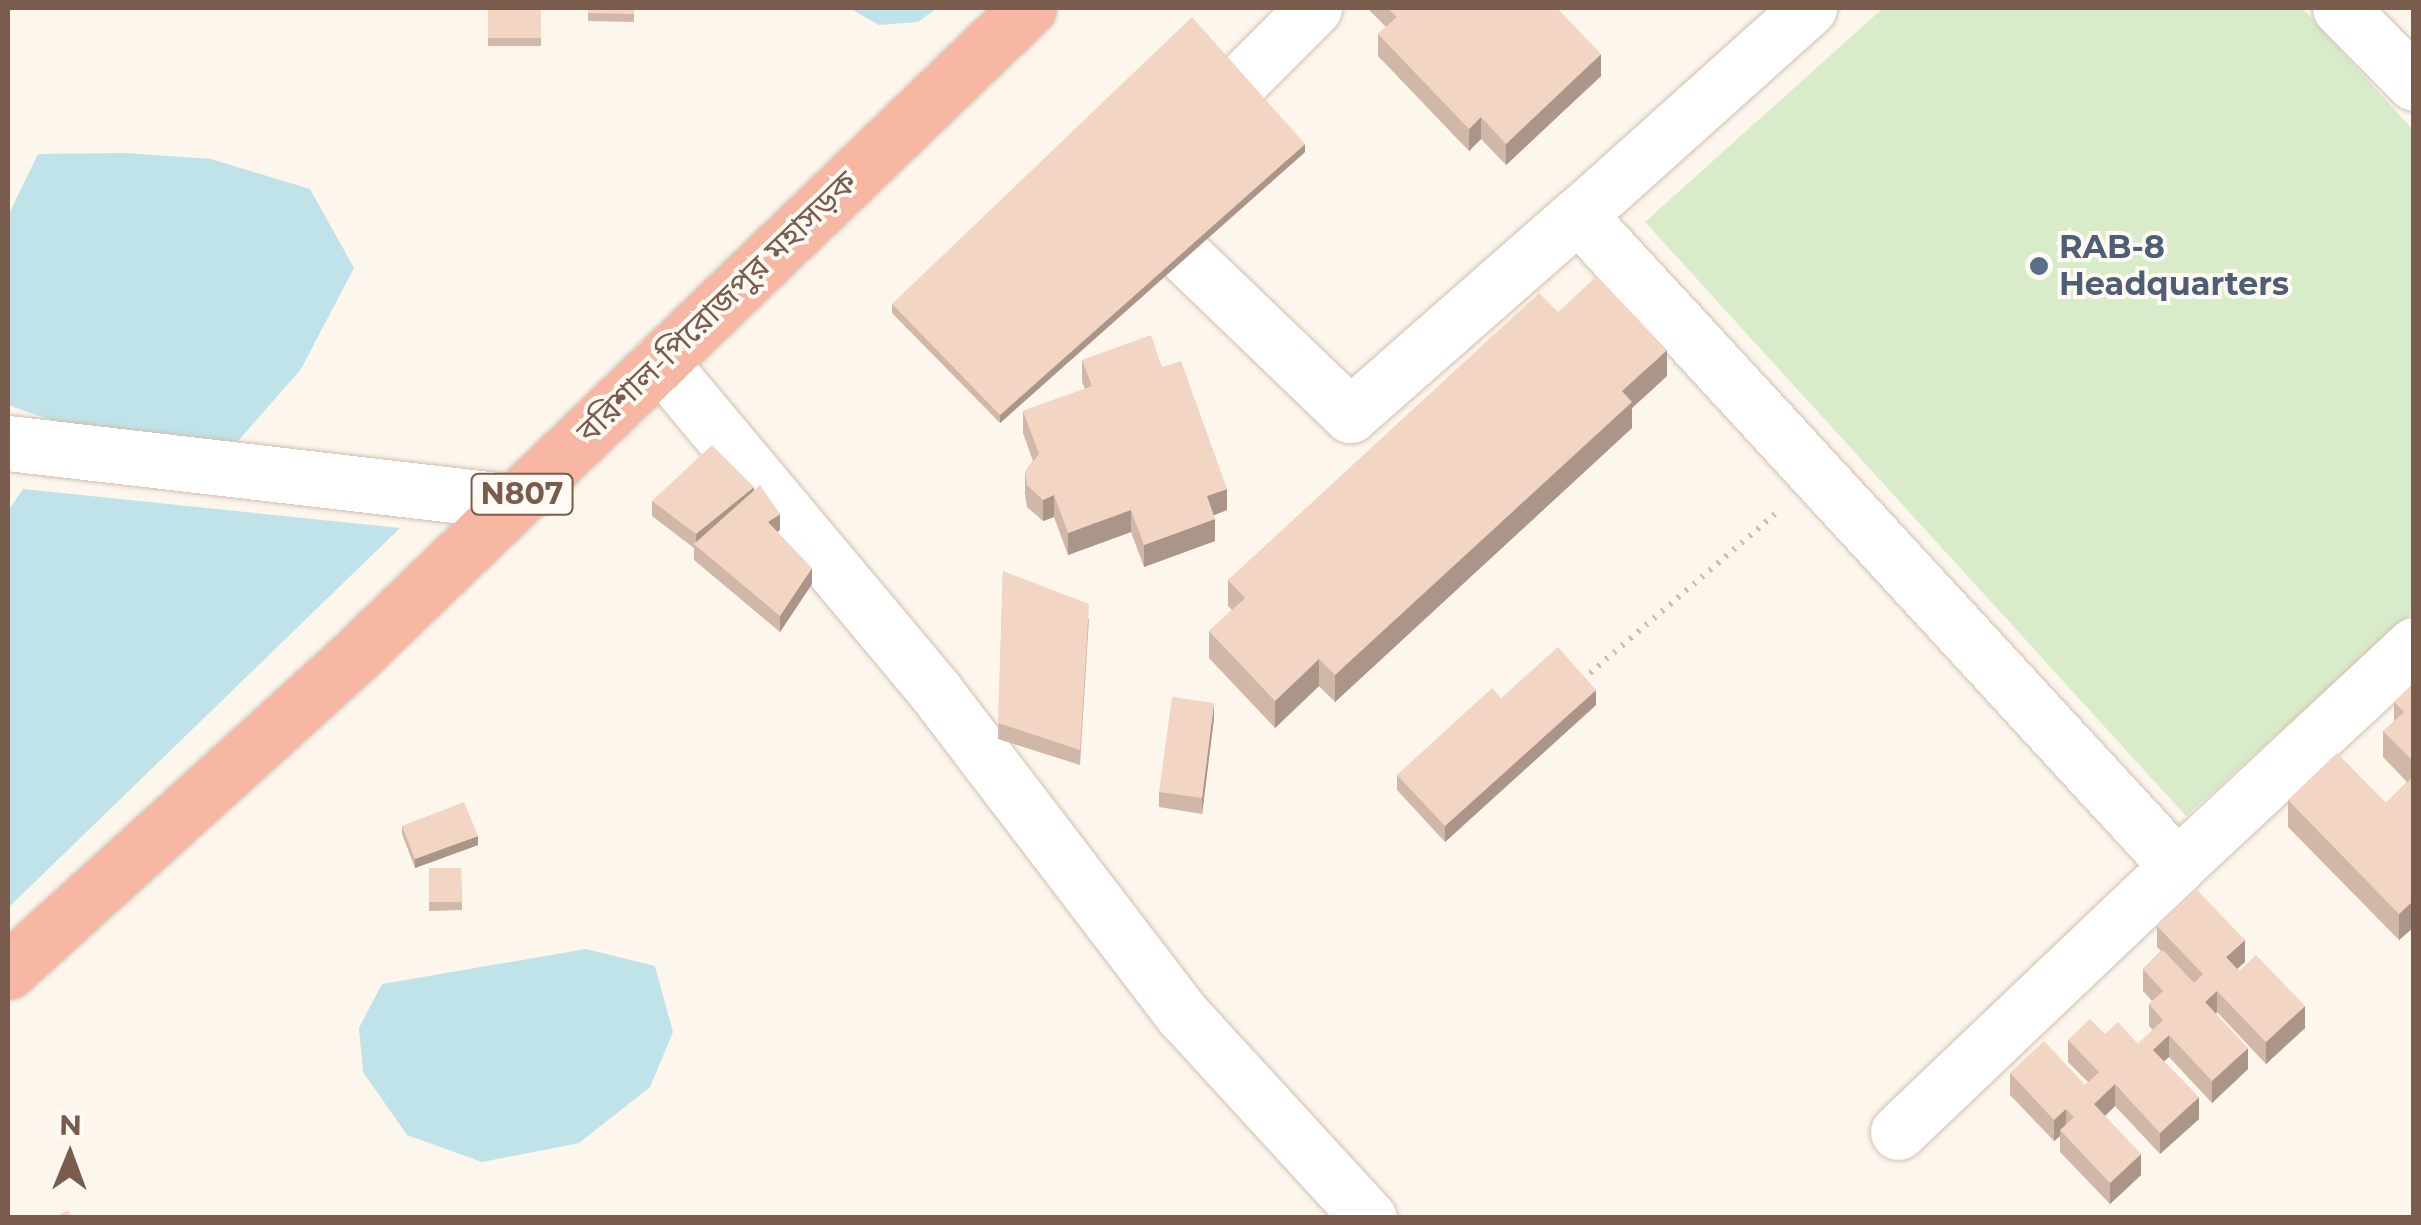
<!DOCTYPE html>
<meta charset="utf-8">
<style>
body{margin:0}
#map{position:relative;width:2421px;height:1225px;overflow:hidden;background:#fdf6ec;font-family:Montserrat,"Noto Sans Bengali",sans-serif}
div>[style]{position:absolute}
.green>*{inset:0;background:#d8ecc9}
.water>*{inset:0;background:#bfe3e8}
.path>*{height:6px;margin-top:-3px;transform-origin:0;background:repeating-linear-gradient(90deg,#d9b8a5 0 2.5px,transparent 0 10.5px)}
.roads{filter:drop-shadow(0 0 2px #d1beb0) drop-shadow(0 0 2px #d1beb0)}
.minor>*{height:55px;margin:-27.5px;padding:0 27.5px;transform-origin:27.5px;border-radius:27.5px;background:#fff}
.highway>*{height:55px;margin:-27.5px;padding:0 27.5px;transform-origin:27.5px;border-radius:27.5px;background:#f7b7a3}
.wall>*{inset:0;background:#d1b7a8}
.shaded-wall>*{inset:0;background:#aa9588}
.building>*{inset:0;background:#f3d5c3}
.dots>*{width:28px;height:28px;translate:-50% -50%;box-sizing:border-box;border:5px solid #fffaf3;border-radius:50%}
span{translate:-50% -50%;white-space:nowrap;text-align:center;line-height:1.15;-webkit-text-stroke:8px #fffaf3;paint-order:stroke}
.shield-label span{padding:2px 8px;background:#fffaf3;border:2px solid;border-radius:8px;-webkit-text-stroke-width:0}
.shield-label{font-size:30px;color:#7a5c4d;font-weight:700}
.service-label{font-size:32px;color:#4e5e75;font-weight:700}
.left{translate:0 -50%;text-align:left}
.street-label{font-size:32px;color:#7a5c4d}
.frame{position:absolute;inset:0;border:10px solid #7a5c4d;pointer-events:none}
.north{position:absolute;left:20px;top:1105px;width:100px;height:100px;-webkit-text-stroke:8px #fffaf3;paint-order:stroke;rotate:1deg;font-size:28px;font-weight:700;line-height:40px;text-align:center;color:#7a5c4d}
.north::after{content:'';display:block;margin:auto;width:35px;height:45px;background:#7a5c4d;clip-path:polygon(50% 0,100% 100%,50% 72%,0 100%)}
</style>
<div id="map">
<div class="green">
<i style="clip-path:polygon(1883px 8px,2302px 8px,2413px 130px,2413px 612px,2186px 816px,1645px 222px)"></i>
</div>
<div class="water">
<i style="clip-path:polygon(849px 8px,937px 8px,918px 22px,879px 25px)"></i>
<i style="clip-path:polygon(126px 153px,211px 159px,310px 189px,354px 268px,301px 369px,238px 441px,116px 443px,8px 405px,8px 216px,38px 154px)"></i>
<i style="clip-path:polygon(23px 489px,400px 528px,8px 908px,8px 511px)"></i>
<i style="clip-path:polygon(586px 949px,655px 966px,673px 1032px,650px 1087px,579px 1143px,482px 1162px,407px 1135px,363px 1072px,359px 1028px,382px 984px)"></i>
</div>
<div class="path">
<i style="left:1582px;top:680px;width:257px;rotate:-40.7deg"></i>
</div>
<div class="roads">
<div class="minor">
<i style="left:1809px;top:8px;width:310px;rotate:138.1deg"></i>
<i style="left:1578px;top:215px;width:885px;rotate:47.38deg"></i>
<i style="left:2177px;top:866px;width:324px;rotate:-43deg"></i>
<i style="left:2340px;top:8px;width:105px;rotate:45.4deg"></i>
<i style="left:1242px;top:80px;width:102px;rotate:-45deg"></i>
<i style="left:1186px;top:257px;width:228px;rotate:43.9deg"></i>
<i style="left:1350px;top:415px;width:303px;rotate:-41.3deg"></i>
<i style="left:660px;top:362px;width:429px;rotate:50.1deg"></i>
<i style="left:935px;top:691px;width:407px;rotate:52.6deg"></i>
<i style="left:1182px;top:1014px;width:277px;rotate:47.5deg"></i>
<i style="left:8px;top:443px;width:509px;rotate:6.65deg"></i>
<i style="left:1898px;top:1132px;width:385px;rotate:-43.6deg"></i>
</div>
<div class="highway">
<i style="left:8px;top:971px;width:470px;rotate:-42.2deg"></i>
<i style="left:356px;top:655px;width:933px;rotate:-43.91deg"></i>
</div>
</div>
<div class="wall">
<i style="clip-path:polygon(588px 8px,634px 8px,634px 22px,588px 21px)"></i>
<i style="clip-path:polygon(1367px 8px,1557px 8px,1601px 76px,1506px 165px,1481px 139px,1469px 151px,1378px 56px,1378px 34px,1386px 27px)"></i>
<i style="clip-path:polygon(488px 9px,541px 10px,541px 46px,488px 46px)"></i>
<i style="clip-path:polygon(1305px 152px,1000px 423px,892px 313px,892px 304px)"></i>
<i style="clip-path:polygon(1558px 312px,1667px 376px,1632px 408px,1632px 428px,1335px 702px,1319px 686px,1275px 728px,1209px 658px,1209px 631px,1232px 610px,1228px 606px,1228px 580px)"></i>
<i style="clip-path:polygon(1082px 360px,1162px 367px,1227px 510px,1214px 515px,1215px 541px,1144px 567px,1131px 532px,1068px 555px,1054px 517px,1043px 521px,1027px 507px,1025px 494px,1025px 472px,1033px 461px,1023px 433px,1023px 411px,1085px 389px,1082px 382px)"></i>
<i style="clip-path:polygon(754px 490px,780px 530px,777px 532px,812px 584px,780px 632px,694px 560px,694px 548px,652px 516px,652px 501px)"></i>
<i style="clip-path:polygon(1003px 571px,1089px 619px,1080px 765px,998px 739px)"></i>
<i style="clip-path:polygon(2414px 683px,2414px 927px,2399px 940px,2288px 827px,2288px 800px,2386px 803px,2407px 782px,2383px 757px,2383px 731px,2394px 722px,2394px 702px)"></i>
<i style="clip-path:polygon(1501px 698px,1596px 705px,1445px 842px,1397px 790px,1397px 775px)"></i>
<i style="clip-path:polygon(1214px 718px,1202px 814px,1159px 807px,1159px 792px)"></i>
<i style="clip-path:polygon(402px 826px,478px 845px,415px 868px,402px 834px)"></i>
<i style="clip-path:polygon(429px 868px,461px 868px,462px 910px,429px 911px)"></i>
<i style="clip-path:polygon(2157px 926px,2245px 962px,2237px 969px,2305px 1028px,2266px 1064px,2217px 1012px,2216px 1014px,2248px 1069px,2212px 1103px,2169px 1057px,2164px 1061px,2199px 1119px,2160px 1154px,2115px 1106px,2105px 1116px,2141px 1175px,2110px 1204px,2060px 1152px,2060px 1136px,2054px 1141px,2010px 1095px,2010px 1073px,2085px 1085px,2088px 1082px,2068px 1062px,2068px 1040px,2105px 1034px,2138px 1044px,2153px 1030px,2149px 1026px,2149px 1004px,2152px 1001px,2143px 991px,2143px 969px,2161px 951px,2157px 947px)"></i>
</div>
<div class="shaded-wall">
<i style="clip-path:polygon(1601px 54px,1601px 76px,1506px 165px,1506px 144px)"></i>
<i style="clip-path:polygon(1481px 117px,1481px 139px,1469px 151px,1469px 129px)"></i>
<i style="clip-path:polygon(1305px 144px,1305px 152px,1000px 423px,1000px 415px)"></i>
<i style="clip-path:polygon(1667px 350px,1667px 376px,1632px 408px,1632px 428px,1335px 702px,1335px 675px,1622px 391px)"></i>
<i style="clip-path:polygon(754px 487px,754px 502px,696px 546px,696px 534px)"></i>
<i style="clip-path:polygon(1227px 489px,1227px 510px,1207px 518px,1207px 496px)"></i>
<i style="clip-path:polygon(1054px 495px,1054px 517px,1043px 521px,1043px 500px)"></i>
<i style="clip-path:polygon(1131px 510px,1131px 532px,1068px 555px,1068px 533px)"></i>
<i style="clip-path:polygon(780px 514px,780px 530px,768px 538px,768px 522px)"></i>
<i style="clip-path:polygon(1215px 519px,1215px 541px,1144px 567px,1144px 545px)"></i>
<i style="clip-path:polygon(812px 568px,812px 584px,780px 632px,780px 616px)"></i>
<i style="clip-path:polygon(1319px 659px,1319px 686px,1275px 728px,1275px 701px)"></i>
<i style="clip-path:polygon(1596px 690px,1596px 705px,1445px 842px,1445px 826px)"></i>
<i style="clip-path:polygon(1214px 703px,1214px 718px,1202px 814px,1202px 798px)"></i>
<i style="clip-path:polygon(478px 836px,478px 845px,415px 868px,415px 859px)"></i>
<i style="clip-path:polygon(2414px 900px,2414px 927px,2399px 940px,2399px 914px)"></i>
<i style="clip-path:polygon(2245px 940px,2245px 962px,2226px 979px,2226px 957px)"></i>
<i style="clip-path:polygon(2217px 991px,2217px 1012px,2205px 1024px,2205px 1002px)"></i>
<i style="clip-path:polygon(2305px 1006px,2305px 1028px,2266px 1064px,2266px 1042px)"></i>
<i style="clip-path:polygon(2169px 1035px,2169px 1057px,2153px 1071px,2153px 1050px)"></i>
<i style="clip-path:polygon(2248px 1048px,2248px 1069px,2212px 1103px,2212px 1081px)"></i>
<i style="clip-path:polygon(2115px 1084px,2115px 1106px,2094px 1126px,2094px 1104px)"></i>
<i style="clip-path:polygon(2199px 1097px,2199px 1119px,2160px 1154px,2160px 1133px)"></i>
<i style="clip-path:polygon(2066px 1109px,2066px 1130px,2060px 1130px,2060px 1136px,2054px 1141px,2054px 1120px)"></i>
<i style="clip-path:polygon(2141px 1154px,2141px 1175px,2110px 1204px,2110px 1183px)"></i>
</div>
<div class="building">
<i style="clip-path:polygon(588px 8px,634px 8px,634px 14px,588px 13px)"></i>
<i style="clip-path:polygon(1387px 8px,1557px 8px,1601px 54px,1506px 144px,1481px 117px,1469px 129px,1378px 34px,1397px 17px)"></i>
<i style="clip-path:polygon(488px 9px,541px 10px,541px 38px,488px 38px)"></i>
<i style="clip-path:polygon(1192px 17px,1305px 144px,1000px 415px,892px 304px)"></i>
<i style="clip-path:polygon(1597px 276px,1667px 350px,1622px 391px,1632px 402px,1335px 675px,1319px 659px,1275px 701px,1209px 631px,1245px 598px,1228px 580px,1539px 293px,1558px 312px)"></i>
<i style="clip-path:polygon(1151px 335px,1162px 367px,1181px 361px,1227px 489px,1207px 496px,1215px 519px,1144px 545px,1131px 510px,1068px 533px,1054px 495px,1043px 500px,1027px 485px,1025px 472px,1039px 454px,1023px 411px,1092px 386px,1082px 360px)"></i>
<i style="clip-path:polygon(712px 445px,754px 487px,696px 534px,652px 501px)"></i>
<i style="clip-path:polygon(760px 485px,780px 514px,768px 522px,812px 568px,780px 616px,694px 544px)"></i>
<i style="clip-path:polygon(1003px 571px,1089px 604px,1080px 750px,998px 723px)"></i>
<i style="clip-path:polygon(1558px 647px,1596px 690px,1445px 826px,1397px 775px,1492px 688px,1501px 698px)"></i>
<i style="clip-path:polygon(2414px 683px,2414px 762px,2383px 731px,2404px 712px,2394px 702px)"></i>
<i style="clip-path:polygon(1172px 697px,1214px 703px,1202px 798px,1159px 792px)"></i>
<i style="clip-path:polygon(2337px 753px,2386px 803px,2414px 776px,2414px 900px,2399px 914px,2288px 800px)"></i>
<i style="clip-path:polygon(464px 802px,478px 836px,415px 859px,402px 826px)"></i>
<i style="clip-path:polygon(429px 868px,461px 868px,462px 902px,429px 902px)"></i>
<i style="clip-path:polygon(2196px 889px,2245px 940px,2226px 957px,2239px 971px,2256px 955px,2305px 1006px,2266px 1042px,2217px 991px,2205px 1002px,2248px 1048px,2212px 1081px,2169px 1035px,2153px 1050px,2199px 1097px,2160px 1133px,2115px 1084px,2094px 1104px,2141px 1154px,2110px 1183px,2060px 1130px,2074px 1117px,2066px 1109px,2054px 1120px,2010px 1073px,2044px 1041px,2085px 1085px,2099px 1072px,2068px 1040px,2090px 1019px,2105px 1034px,2118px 1022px,2138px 1044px,2163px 1020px,2149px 1004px,2163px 991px,2143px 969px,2163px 950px,2194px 983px,2203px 974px,2157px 926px)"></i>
<i style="clip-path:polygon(68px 1210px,72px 1218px,54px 1218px)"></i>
</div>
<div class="dots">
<i style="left:2039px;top:266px;background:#5c6f8a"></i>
</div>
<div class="shield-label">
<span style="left:522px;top:494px">N807</span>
</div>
<div class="service-label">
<span class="left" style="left:2059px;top:266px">RAB-8<br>Headquarters</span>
</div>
<div class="street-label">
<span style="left:717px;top:307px;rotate:-44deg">বরিশাল-পিরোজপুর মহাসড়ক</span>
</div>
<div class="frame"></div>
<div class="north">N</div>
</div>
